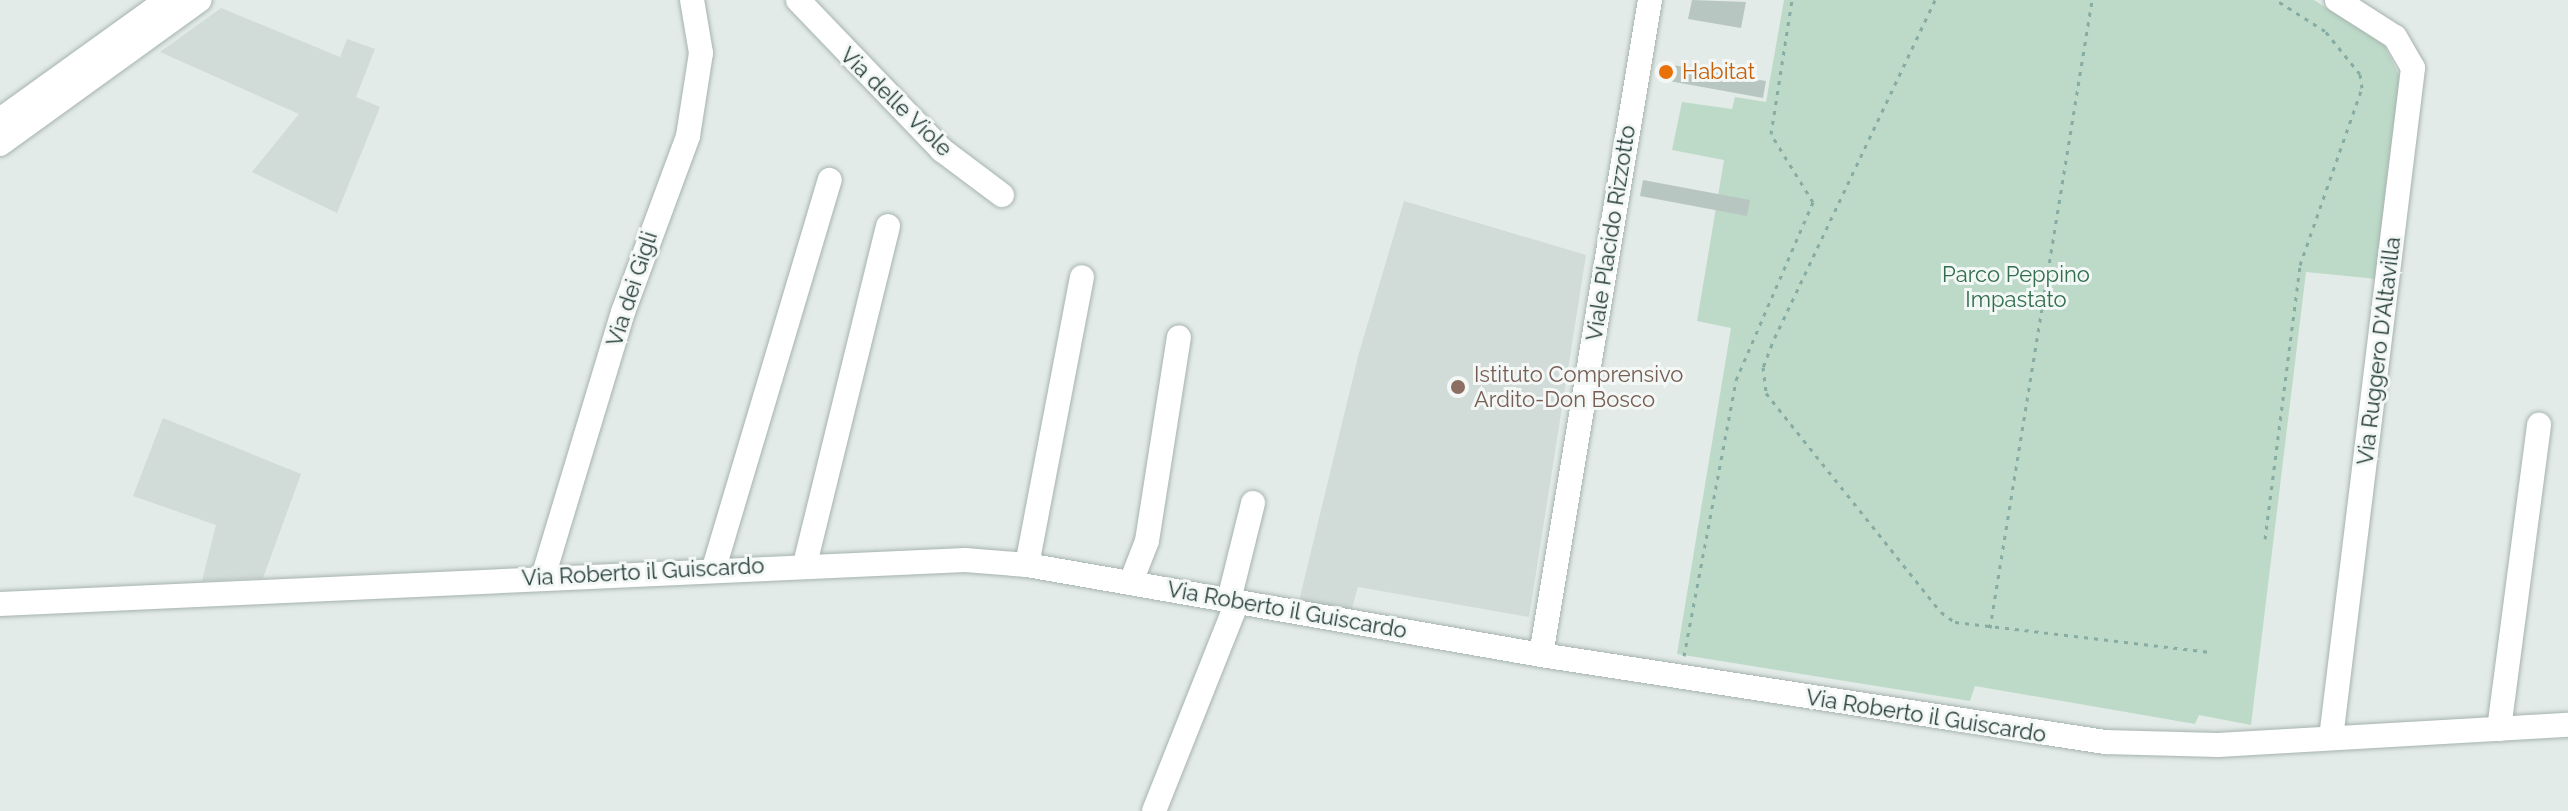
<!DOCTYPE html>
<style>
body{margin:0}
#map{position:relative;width:2568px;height:811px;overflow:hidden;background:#e3ebe8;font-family:Raleway,sans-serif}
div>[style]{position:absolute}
.built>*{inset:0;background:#d1dbd7}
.green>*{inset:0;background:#bddac8}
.building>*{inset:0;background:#b8c6c1}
.path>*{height:3px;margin-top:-1.5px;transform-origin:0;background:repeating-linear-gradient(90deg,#86aca3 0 4px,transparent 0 10px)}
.roads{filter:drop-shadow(0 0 2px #a6b3af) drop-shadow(0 0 2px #a6b3af)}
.minor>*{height:24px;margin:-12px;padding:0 12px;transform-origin:12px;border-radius:12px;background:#fff}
.dots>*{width:22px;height:22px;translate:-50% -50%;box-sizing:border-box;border:4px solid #f3f8f6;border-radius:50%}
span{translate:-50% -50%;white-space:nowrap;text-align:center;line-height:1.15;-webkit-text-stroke:6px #f3f8f6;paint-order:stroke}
.food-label{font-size:22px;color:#c56008}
.left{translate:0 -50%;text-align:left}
.street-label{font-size:22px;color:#243b37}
.park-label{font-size:22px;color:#326e4e}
.education-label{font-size:22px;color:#785e54}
</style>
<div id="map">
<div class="built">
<i style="clip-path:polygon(221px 8px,340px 57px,347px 39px,375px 49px,356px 97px,380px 107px,337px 213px,252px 172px,299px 114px,160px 52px)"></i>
<i style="clip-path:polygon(1404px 201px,1586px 255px,1529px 617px,1358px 587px,1351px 611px,1299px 601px,1359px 353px)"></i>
<i style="clip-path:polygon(163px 418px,301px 474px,263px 578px,202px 581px,216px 525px,133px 496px)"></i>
</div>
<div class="green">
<i style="clip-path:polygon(1784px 0,2314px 0,2384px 45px,2401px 79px,2377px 279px,2306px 272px,2251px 725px,2199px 715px,2195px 724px,1975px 686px,1970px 701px,1677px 654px,1731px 328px,1697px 321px,1724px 160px,1672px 150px,1682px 102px,1732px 109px,1735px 97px,1766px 102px)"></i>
</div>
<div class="building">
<i style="clip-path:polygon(1692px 0,1746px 2px,1741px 28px,1688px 19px)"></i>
<i style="clip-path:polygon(1661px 63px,1766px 81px,1763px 98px,1658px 79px)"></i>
<i style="clip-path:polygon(1643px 180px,1750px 200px,1747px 216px,1640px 196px)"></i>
</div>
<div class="path">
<i style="left:1935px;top:0;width:381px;rotate:115.4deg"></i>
<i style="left:1772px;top:344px;width:25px;rotate:111deg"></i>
<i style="left:1763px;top:367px;width:26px;rotate:83deg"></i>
<i style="left:1766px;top:393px;width:280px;rotate:51.4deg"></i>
<i style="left:1941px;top:612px;width:17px;rotate:36deg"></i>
<i style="left:1955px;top:622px;width:257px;rotate:6.7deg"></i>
<i style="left:2265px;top:539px;width:276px;rotate:-82.7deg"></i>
<i style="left:2300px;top:265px;width:188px;rotate:-70.7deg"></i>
<i style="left:2362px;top:88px;width:14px;rotate:-98deg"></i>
<i style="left:2360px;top:74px;width:55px;rotate:-129.1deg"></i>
<i style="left:2325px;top:31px;width:58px;rotate:-147.7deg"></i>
<i style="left:1990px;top:628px;width:636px;rotate:-80.77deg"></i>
<i style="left:1684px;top:656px;width:281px;rotate:-79.3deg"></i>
<i style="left:1736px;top:380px;width:194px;rotate:-66.6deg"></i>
<i style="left:1813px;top:202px;width:80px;rotate:-121.7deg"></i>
<i style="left:1771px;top:134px;width:136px;rotate:-81.1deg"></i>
</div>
<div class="roads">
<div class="minor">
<i style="left:798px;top:0;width:208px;rotate:46.2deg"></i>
<i style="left:942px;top:150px;width:75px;rotate:36.9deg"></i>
<i style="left:0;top:120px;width:206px;rotate:-35.7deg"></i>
<i style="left:0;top:144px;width:246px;rotate:-35.8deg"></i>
<i style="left:805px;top:564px;width:348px;rotate:-76.2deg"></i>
<i style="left:1027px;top:565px;width:293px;rotate:-79.2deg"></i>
<i style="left:714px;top:568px;width:405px;rotate:-73.4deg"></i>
<i style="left:543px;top:577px;width:277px;rotate:-73.2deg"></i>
<i style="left:623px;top:312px;width:188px;rotate:-69.7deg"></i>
<i style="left:688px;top:136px;width:84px;rotate:-81.1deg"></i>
<i style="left:701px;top:53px;width:54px;rotate:-99.6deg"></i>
<i style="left:1131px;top:582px;width:44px;rotate:-68.7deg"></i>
<i style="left:1147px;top:541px;width:206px;rotate:-81.1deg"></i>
<i style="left:1229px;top:600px;width:100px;rotate:-76.1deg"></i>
<i style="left:0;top:604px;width:966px;rotate:-2.61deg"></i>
<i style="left:965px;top:560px;width:62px;rotate:4.6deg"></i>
<i style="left:1027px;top:565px;width:522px;rotate:9.93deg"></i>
<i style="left:1541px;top:655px;width:571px;rotate:8.77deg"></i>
<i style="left:2105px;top:742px;width:113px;rotate:1.5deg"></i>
<i style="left:2218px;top:745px;width:351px;rotate:-3.3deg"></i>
<i style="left:1541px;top:655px;width:664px;rotate:-80.55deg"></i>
<i style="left:2499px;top:729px;width:307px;rotate:-82.5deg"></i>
<i style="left:2331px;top:738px;width:675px;rotate:-83.02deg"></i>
<i style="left:2413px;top:68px;width:36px;rotate:-120deg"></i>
<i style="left:2395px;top:37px;width:69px;rotate:-147.5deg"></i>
<i style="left:1154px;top:811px;width:225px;rotate:-68.3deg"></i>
</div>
</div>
<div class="dots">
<i style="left:1666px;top:72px;background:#e8710a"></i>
<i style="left:1458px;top:387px;background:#8d6e63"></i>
</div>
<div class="food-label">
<span class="left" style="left:1682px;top:72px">Habitat</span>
</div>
<div class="street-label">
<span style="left:896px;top:102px;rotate:44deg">Via delle Viole</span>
<span style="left:1611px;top:233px;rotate:-81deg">Viale Placido Rizzotto</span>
<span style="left:632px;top:289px;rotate:-72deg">Via dei Gigli</span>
<span style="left:2379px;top:351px;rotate:-83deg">Via Ruggero D'Altavilla</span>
<span style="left:643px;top:572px;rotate:-3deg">Via Roberto il Guiscardo</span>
<span style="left:1287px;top:610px;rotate:10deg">Via Roberto il Guiscardo</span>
<span style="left:1926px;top:716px;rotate:9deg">Via Roberto il Guiscardo</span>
</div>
<div class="park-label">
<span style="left:2016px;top:287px">Parco Peppino<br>Impastato</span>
</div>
<div class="education-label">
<span class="left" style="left:1474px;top:387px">Istituto Comprensivo<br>Ardito-Don Bosco</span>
</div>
</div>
